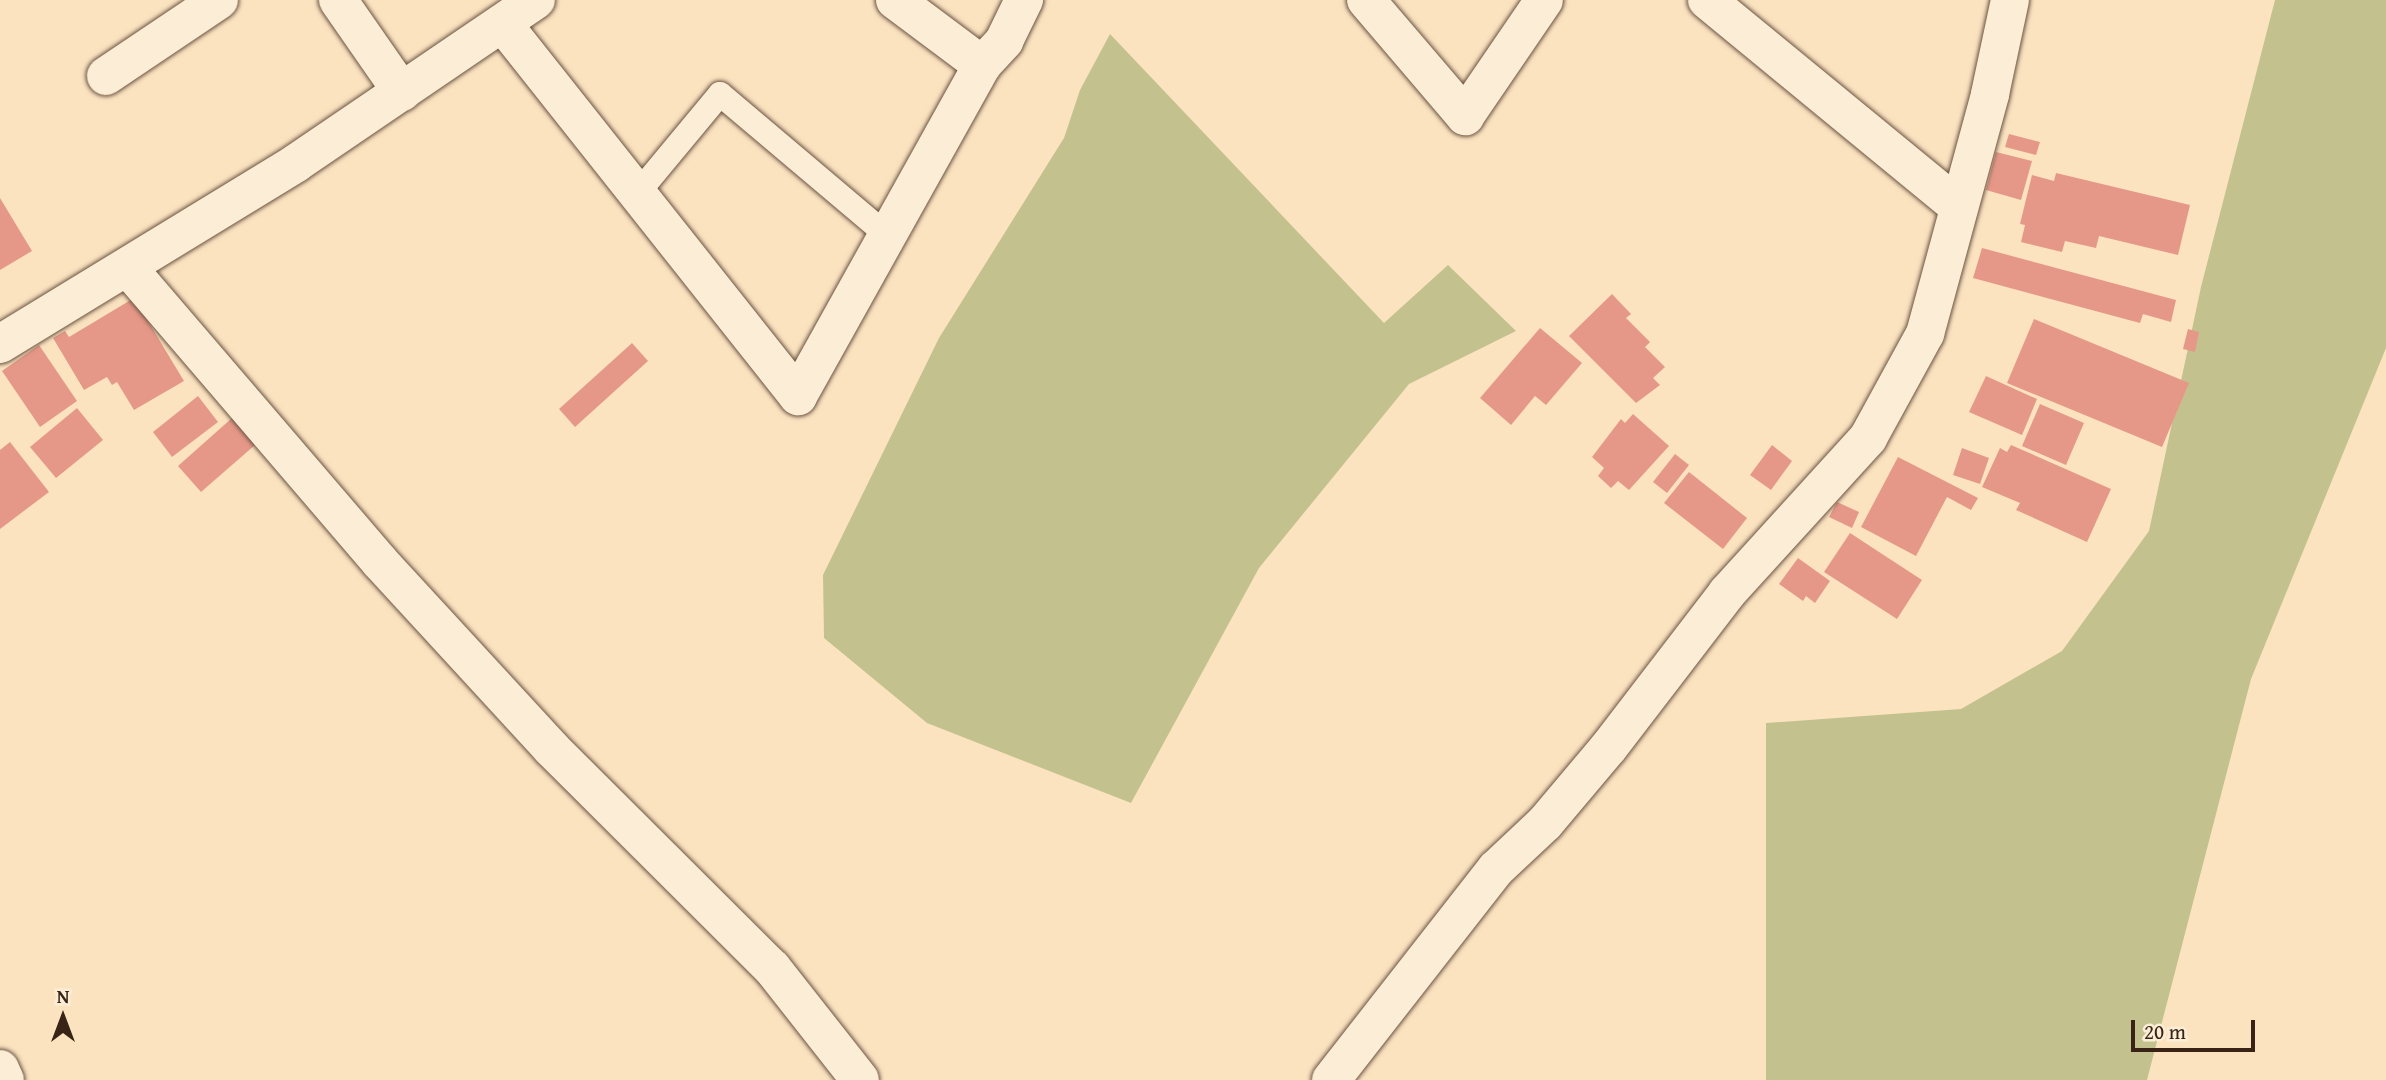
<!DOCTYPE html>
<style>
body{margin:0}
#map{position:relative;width:2386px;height:1080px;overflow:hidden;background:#fbe3c0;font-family:"Gentium Book Plus",serif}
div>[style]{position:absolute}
.green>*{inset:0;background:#c3c28e}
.building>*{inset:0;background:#e69888}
.roads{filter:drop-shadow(0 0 2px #6a5341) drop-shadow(0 0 2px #6a5341)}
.service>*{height:24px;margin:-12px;padding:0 12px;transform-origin:12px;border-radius:12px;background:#fcedd6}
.minor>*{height:38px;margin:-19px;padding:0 19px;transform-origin:19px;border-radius:19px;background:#fcedd6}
.tertiary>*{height:38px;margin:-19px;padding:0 19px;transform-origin:19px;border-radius:19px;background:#fcedd6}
span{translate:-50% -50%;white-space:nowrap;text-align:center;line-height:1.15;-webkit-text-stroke:7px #fcedd6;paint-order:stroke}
.north{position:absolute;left:28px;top:982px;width:70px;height:70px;-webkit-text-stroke:5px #fcedd6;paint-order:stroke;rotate:0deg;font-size:19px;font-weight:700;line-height:28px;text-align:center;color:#392317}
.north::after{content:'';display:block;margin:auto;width:24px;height:32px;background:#392317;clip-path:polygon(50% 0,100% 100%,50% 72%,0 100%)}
.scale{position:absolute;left:2131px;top:1020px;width:124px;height:32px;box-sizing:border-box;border:4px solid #392317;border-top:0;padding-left:9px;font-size:21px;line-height:24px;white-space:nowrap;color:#392317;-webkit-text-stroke:5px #fcedd6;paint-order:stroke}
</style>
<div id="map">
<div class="green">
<i style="clip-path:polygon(2275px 0,2386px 0,2386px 348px,2251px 679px,2147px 1080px,1766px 1080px,1766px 723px,1961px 709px,2062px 651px,2149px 531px,2201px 287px)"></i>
<i style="clip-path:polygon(1110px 34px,1384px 323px,1448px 265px,1516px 331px,1409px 384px,1259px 568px,1131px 803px,927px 723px,824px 638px,823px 575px,939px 338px,1064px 138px,1080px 90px)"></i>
</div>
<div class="building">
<i style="clip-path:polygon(2009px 134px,2040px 142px,2036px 155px,2005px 147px)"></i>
<i style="clip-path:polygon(1996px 152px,2032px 161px,2021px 200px,1986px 190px)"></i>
<i style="clip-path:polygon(2056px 173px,2190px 205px,2178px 255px,2099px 236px,2096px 248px,2065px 241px,2062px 252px,2021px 242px,2025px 225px,2020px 224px,2032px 175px,2054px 181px)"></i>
<i style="clip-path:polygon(0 198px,32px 251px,0 270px)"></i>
<i style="clip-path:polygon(1982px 248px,2176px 300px,2171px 322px,2143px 314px,2140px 323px,1973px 278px)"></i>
<i style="clip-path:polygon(1612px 294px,1631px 314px,1626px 318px,1650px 342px,1645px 347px,1665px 367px,1653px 378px,1660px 385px,1636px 403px,1569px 336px)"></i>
<i style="clip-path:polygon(134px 298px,184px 381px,134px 410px,117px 382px,112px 385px,107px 377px,84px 390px,53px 338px,65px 331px,69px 337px)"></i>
<i style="clip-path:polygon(2034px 319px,2189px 383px,2162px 447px,2007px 383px)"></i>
<i style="clip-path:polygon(1540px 328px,1582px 363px,1546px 405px,1535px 396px,1511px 425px,1480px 398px)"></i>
<i style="clip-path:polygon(2188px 329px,2199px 332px,2195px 352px,2183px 349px)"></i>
<i style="clip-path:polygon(632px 343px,648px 361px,575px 427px,559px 409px)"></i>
<i style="clip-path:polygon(39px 345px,77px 401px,40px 427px,2px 371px)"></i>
<i style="clip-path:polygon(1986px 376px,2037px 399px,2022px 435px,1969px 412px)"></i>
<i style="clip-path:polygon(198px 396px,218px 422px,172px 457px,153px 432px)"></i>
<i style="clip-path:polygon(2040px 404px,2084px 423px,2066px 465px,2022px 446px)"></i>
<i style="clip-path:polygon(77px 408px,103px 440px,56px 478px,30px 447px)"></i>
<i style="clip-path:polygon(1633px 414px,1669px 446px,1629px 490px,1618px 481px,1611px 488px,1598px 476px,1604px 468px,1592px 457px,1621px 419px,1625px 423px)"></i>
<i style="clip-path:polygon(232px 418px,255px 445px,201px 492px,178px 466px)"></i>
<i style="clip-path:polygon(10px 442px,49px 492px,0 529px,0 450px)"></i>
<i style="clip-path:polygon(1772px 445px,1792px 461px,1771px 490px,1750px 475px)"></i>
<i style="clip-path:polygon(2011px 445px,2111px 489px,2087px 542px,2016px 510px,2020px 503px,1982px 487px,2000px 448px,2007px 452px)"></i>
<i style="clip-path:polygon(1962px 448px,1989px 458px,1980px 484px,1953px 475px)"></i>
<i style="clip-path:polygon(1675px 454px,1689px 465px,1667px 493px,1653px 482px)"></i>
<i style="clip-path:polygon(1898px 457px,1978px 498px,1971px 510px,1947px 497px,1916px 556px,1861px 527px)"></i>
<i style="clip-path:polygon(1689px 472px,1747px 518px,1723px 549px,1664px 503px)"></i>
<i style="clip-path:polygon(1837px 502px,1859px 512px,1852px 528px,1829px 517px)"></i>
<i style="clip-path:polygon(1850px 533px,1922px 580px,1897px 619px,1824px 572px)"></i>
<i style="clip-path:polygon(1798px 558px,1830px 581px,1815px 603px,1806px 596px,1803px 601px,1779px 584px)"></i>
</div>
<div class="roads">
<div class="service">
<i style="left:637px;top:194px;width:130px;rotate:-50.3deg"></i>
<i style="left:720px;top:94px;width:219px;rotate:40.2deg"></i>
</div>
<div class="minor">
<i style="left:338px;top:0;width:112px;rotate:55.2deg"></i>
<i style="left:895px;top:0;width:109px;rotate:36.8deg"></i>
<i style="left:982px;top:65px;width:33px;rotate:-47deg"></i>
<i style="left:1004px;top:41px;width:46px;rotate:-64deg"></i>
<i style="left:1366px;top:0;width:153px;rotate:49.5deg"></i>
<i style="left:1465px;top:116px;width:140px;rotate:-55.7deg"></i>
<i style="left:1707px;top:0;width:326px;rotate:39.4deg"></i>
<i style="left:503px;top:24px;width:475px;rotate:51.6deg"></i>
<i style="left:798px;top:396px;width:379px;rotate:-60.9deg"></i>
<i style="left:106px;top:76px;width:136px;rotate:-33.9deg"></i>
<i style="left:129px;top:269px;width:386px;rotate:49.4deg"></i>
<i style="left:380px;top:562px;width:253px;rotate:47.4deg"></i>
<i style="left:551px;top:748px;width:312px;rotate:44.9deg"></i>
<i style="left:772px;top:968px;width:142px;rotate:51.8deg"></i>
<i style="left:0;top:344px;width:347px;rotate:-31.4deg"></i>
<i style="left:296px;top:163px;width:290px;rotate:-34.2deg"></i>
<i style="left:1331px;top:1080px;width:268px;rotate:-52deg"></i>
<i style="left:1496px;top:869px;width:67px;rotate:-43.2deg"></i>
<i style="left:1545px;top:823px;width:99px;rotate:-49.9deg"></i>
<i style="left:1609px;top:747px;width:194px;rotate:-52.5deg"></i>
<i style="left:1727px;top:593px;width:210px;rotate:-47.7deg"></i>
<i style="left:1868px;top:438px;width:119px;rotate:-61.3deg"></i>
<i style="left:1925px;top:334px;width:249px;rotate:-74.8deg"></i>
<i style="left:1990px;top:94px;width:96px;rotate:-78deg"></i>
</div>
<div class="tertiary">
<i style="left:0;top:1069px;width:12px;rotate:66deg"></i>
</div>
</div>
<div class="north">N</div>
<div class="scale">20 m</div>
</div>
